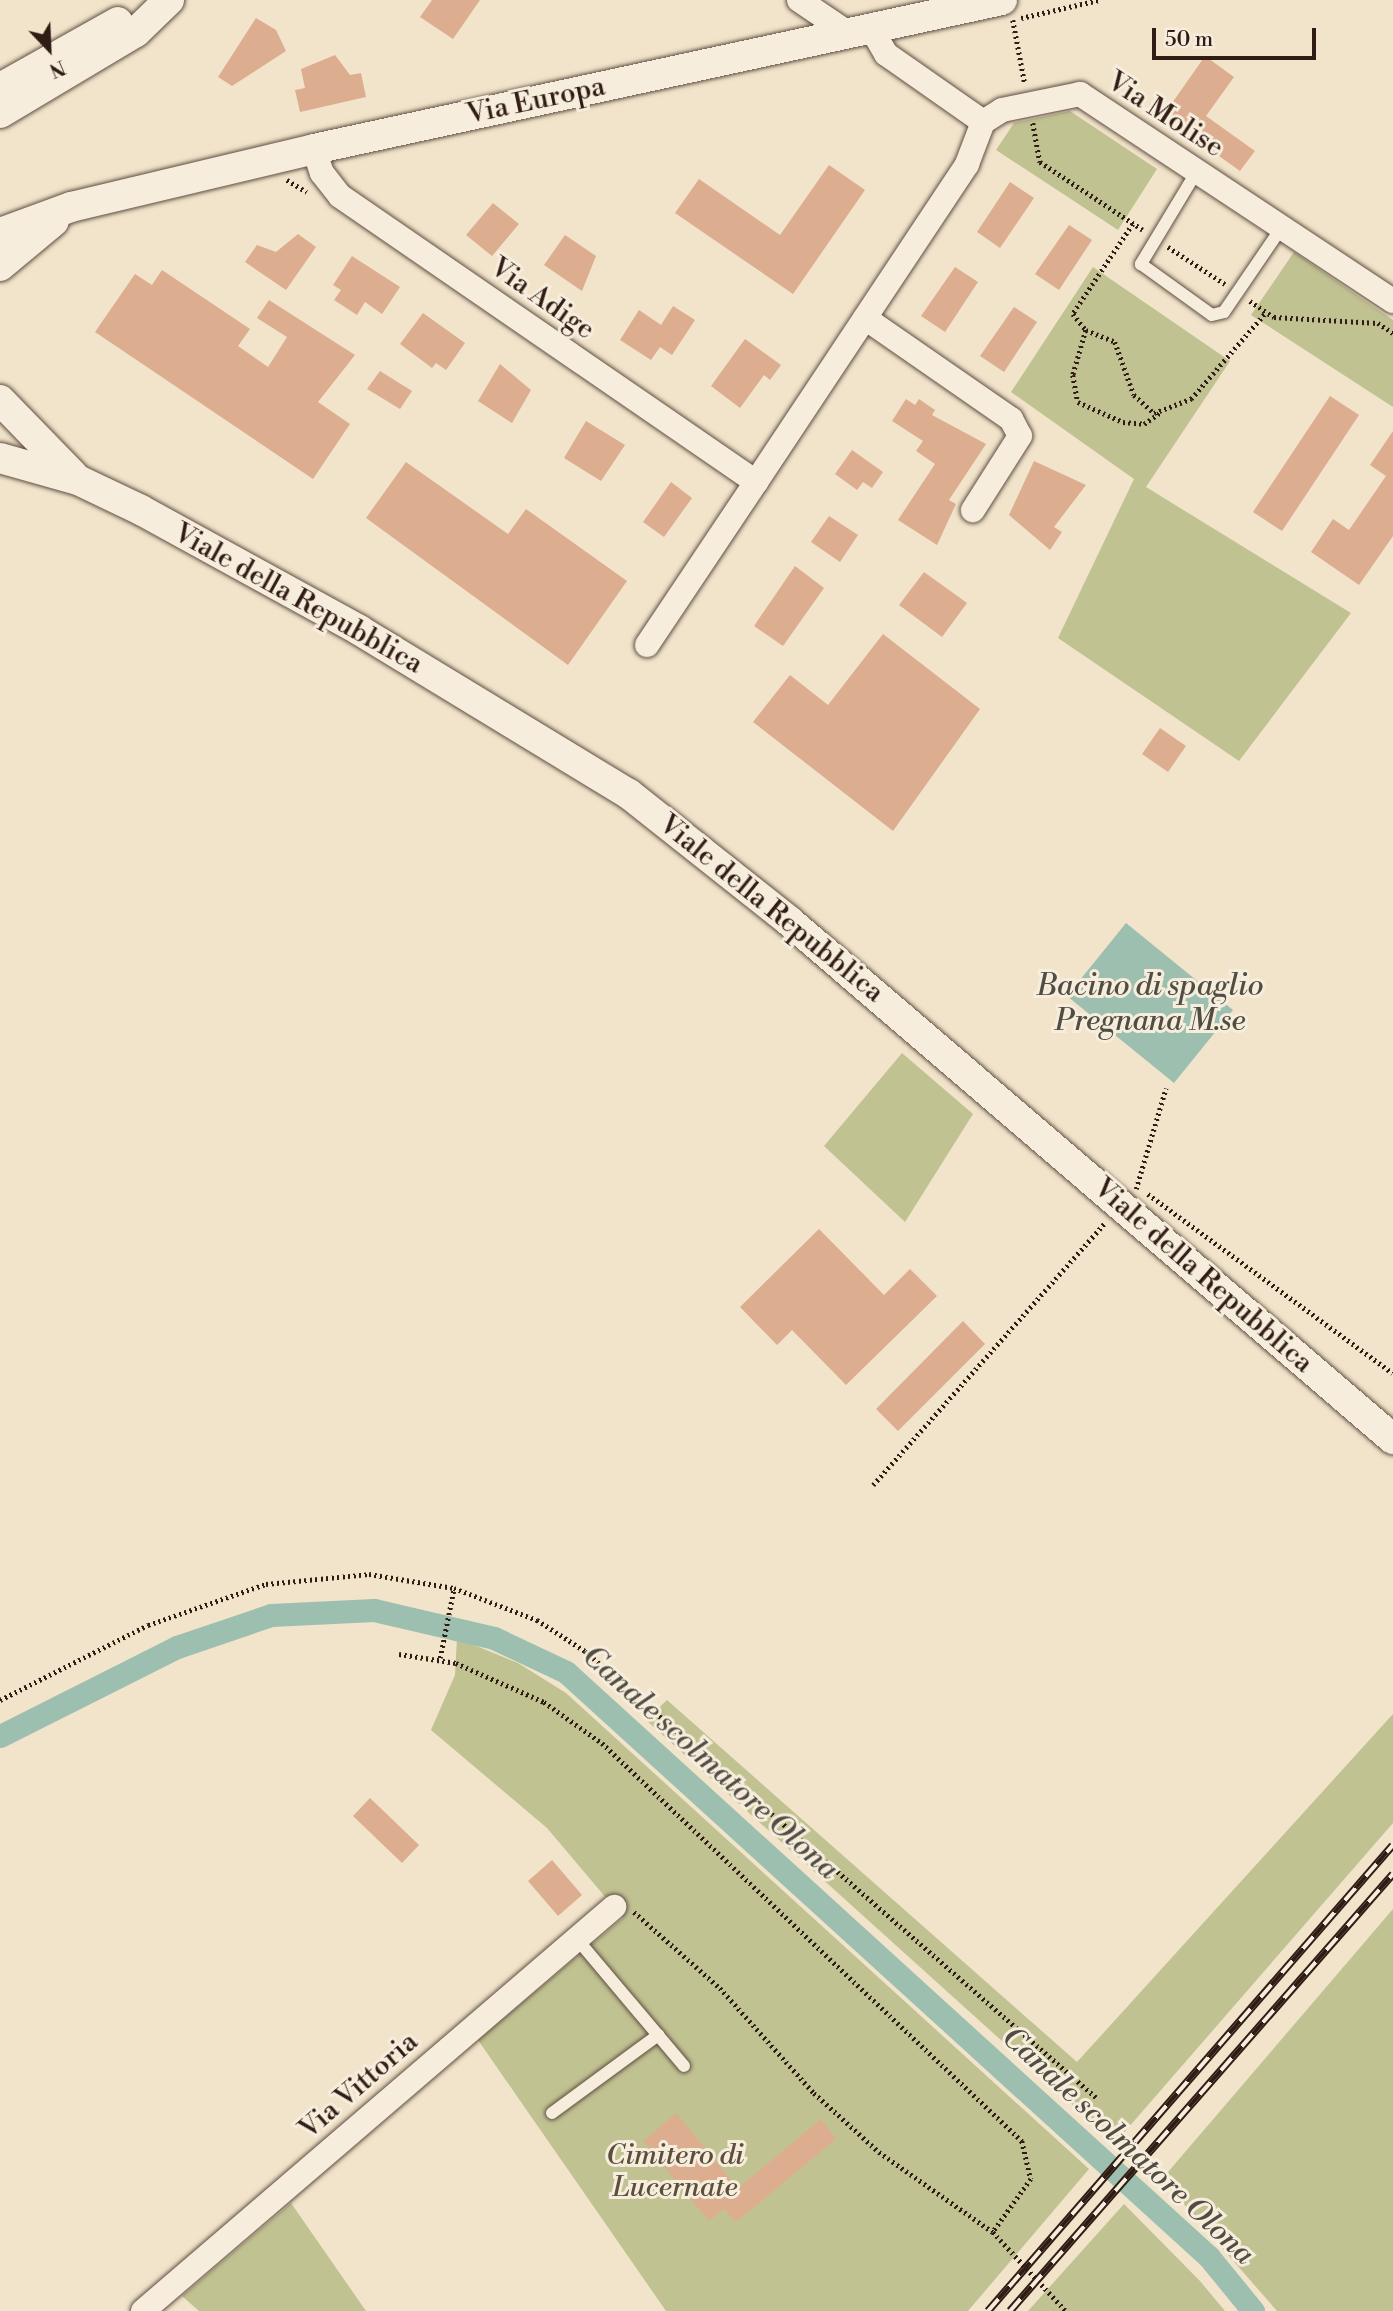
<!DOCTYPE html>
<style>
body{margin:0}
#map{position:relative;width:1393px;height:2311px;overflow:hidden;background:#f1e4ca;font-family:"Libre Bodoni",serif}
div>[style]{position:absolute}
.green>*{inset:0;background:#c1c292}
.water>*{inset:0;background:#9cbfb0}
.canal>*{height:23px;margin:-11.5px;padding:0 11.5px;transform-origin:11.5px;border-radius:11.5px;background:#9cbfb0}
.building>*{inset:0;background:#ddad90}
.path>*{height:4.5px;margin-top:-2.25px;transform-origin:0;background:repeating-linear-gradient(90deg,#301c14 0 2px,transparent 0 5.5px)}
.roads{filter:drop-shadow(0 0 2px #604e42) drop-shadow(0 0 2px #604e42)}
.service>*{height:12px;margin:-6px;padding:0 6px;transform-origin:6px;border-radius:6px;background:#f6eddd}
.minor>*{height:24px;margin:-12px;padding:0 12px;transform-origin:12px;border-radius:12px;background:#f6eddd}
.tertiary>*{height:30px;margin:-15px;padding:0 15px;transform-origin:15px;border-radius:15px;background:#f6eddd}
.rail>*{height:8px;margin-top:-4px;transform-origin:0;background:repeating-linear-gradient(90deg,#f6eddd 0 16px,#301c14 0 32px);box-sizing:border-box;border-block:2px solid #301c14}
span{translate:-50% -50%;white-space:nowrap;text-align:center;line-height:1.15;-webkit-text-stroke:6px #f6eddd;paint-order:stroke}
.street-label{font-size:28px;color:#301c14}
.park-label{font-size:28px;color:#5c4e3a;font-style:italic}
.water-label{font-size:30px;color:#504d43;font-style:italic}
.north{position:absolute;left:14px;top:14px;width:70px;height:70px;-webkit-text-stroke:5px #f6eddd;paint-order:stroke;rotate:157deg;font-size:19px;font-weight:700;line-height:28px;text-align:center;color:#301c14}
.north::after{content:'';display:block;margin:auto;width:24px;height:32px;background:#301c14;clip-path:polygon(50% 0,100% 100%,50% 72%,0 100%)}
.scale{position:absolute;left:1152px;top:28px;width:164px;height:32px;box-sizing:border-box;border:4px solid #301c14;border-top:0;padding-left:9px;font-size:21px;line-height:24px;white-space:nowrap;color:#301c14;-webkit-text-stroke:5px #f6eddd;paint-order:stroke}
</style>
<div id="map">
<div class="green">
<i style="clip-path:polygon(1070px 111px,1157px 169px,1118px 230px,996px 150px,1014px 123px)"></i>
<i style="clip-path:polygon(1294px 252px,1393px 320px,1393px 407px,1251px 315px)"></i>
<i style="clip-path:polygon(1093px 267px,1230px 361px,1146px 487px,1351px 613px,1239px 761px,1058px 638px,1134px 479px,1011px 392px)"></i>
<i style="clip-path:polygon(902px 1053px,973px 1114px,905px 1222px,824px 1146px)"></i>
<i style="clip-path:polygon(457px 1638px,518px 1663px,566px 1693px,1089px 2169px,968px 2311px,666px 2311px,478px 2040px,623px 1918px,547px 1828px,431px 1730px,455px 1675px)"></i>
<i style="clip-path:polygon(667px 1700px,1077px 2062px,1393px 1714px,1393px 1823px,1115px 2143px,646px 1720px)"></i>
<i style="clip-path:polygon(1393px 1909px,1393px 2311px,1277px 2311px,1162px 2179px)"></i>
<i style="clip-path:polygon(291px 2203px,366px 2311px,199px 2311px,182px 2296px)"></i>
<i style="clip-path:polygon(1124px 2204px,1200px 2281px,1225px 2311px,1028px 2311px)"></i>
</div>
<div class="water">
<i style="clip-path:polygon(1126px 923px,1233px 1010px,1174px 1083px,1067px 996px)"></i>
</div>
<div class="canal">
<i style="left:0;top:1736px;width:198px;rotate:-26.7deg"></i>
<i style="left:177px;top:1647px;width:99px;rotate:-18.8deg"></i>
<i style="left:271px;top:1615px;width:103px;rotate:-2.8deg"></i>
<i style="left:374px;top:1610px;width:123px;rotate:13.1deg"></i>
<i style="left:494px;top:1638px;width:80px;rotate:25.3deg"></i>
<i style="left:566px;top:1672px;width:869px;rotate:42.3deg"></i>
<i style="left:1209px;top:2257px;width:70px;rotate:50.8deg"></i>
</div>
<div class="building">
<i style="clip-path:polygon(432px 0,480px 0,453px 39px,420px 17px)"></i>
<i style="clip-path:polygon(256px 18px,276px 30px,286px 51px,232px 86px,218px 77px)"></i>
<i style="clip-path:polygon(335px 55px,350px 75px,361px 73px,366px 97px,300px 112px,295px 90px,305px 88px,301px 69px)"></i>
<i style="clip-path:polygon(1205px 56px,1234px 77px,1206px 116px,1255px 151px,1240px 171px,1163px 116px)"></i>
<i style="clip-path:polygon(829px 165px,865px 190px,793px 294px,675px 213px,699px 179px,780px 235px)"></i>
<i style="clip-path:polygon(1010px 182px,1034px 198px,1000px 248px,977px 232px)"></i>
<i style="clip-path:polygon(493px 203px,519px 224px,492px 256px,466px 235px)"></i>
<i style="clip-path:polygon(1069px 225px,1092px 240px,1059px 290px,1035px 274px)"></i>
<i style="clip-path:polygon(298px 234px,316px 247px,286px 290px,245px 262px,257px 245px,276px 252px)"></i>
<i style="clip-path:polygon(565px 235px,596px 256px,582px 291px,544px 265px)"></i>
<i style="clip-path:polygon(352px 256px,400px 287px,382px 314px,365px 302px,357px 315px,334px 300px,341px 290px,333px 285px)"></i>
<i style="clip-path:polygon(955px 267px,978px 282px,945px 332px,921px 316px)"></i>
<i style="clip-path:polygon(162px 270px,250px 329px,238px 346px,268px 367px,287px 337px,257px 318px,269px 300px,355px 355px,318px 402px,350px 424px,313px 479px,95px 332px,135px 274px,152px 285px)"></i>
<i style="clip-path:polygon(673px 306px,695px 320px,672px 355px,660px 347px,651px 360px,620px 340px,639px 310px,661px 325px)"></i>
<i style="clip-path:polygon(1014px 307px,1037px 322px,1004px 372px,980px 356px)"></i>
<i style="clip-path:polygon(423px 313px,465px 343px,446px 370px,436px 363px,432px 368px,400px 344px)"></i>
<i style="clip-path:polygon(745px 339px,781px 365px,770px 380px,764px 375px,740px 408px,711px 386px)"></i>
<i style="clip-path:polygon(500px 364px,531px 390px,512px 423px,478px 401px)"></i>
<i style="clip-path:polygon(380px 371px,412px 391px,400px 409px,367px 389px)"></i>
<i style="clip-path:polygon(1330px 396px,1359px 415px,1282px 531px,1253px 512px)"></i>
<i style="clip-path:polygon(906px 399px,915px 405px,919px 399px,935px 410px,932px 415px,986px 444px,949px 500px,956px 504px,937px 545px,898px 520px,935px 464px,916px 451px,923px 441px,892px 421px)"></i>
<i style="clip-path:polygon(586px 421px,625px 445px,601px 481px,564px 458px)"></i>
<i style="clip-path:polygon(1393px 431px,1393px 536px,1359px 585px,1311px 552px,1333px 519px,1349px 530px,1386px 476px,1370px 465px)"></i>
<i style="clip-path:polygon(852px 450px,883px 472px,872px 488px,863px 482px,857px 490px,835px 474px)"></i>
<i style="clip-path:polygon(1034px 461px,1086px 485px,1054px 527px,1062px 532px,1050px 550px,1009px 515px)"></i>
<i style="clip-path:polygon(406px 462px,508px 534px,526px 509px,627px 581px,568px 665px,366px 518px)"></i>
<i style="clip-path:polygon(671px 482px,692px 498px,664px 537px,643px 522px)"></i>
<i style="clip-path:polygon(829px 516px,858px 535px,840px 562px,811px 542px)"></i>
<i style="clip-path:polygon(795px 566px,824px 588px,783px 646px,754px 626px)"></i>
<i style="clip-path:polygon(924px 572px,967px 603px,942px 637px,899px 605px)"></i>
<i style="clip-path:polygon(883px 634px,980px 709px,893px 831px,753px 722px,790px 675px,828px 705px)"></i>
<i style="clip-path:polygon(1160px 728px,1186px 746px,1168px 772px,1142px 754px)"></i>
<i style="clip-path:polygon(819px 1229px,884px 1295px,910px 1269px,937px 1296px,846px 1385px,792px 1330px,777px 1345px,740px 1307px)"></i>
<i style="clip-path:polygon(963px 1321px,985px 1344px,898px 1431px,876px 1409px)"></i>
<i style="clip-path:polygon(370px 1798px,419px 1845px,402px 1863px,353px 1816px)"></i>
<i style="clip-path:polygon(552px 1860px,582px 1895px,558px 1916px,528px 1881px)"></i>
<i style="clip-path:polygon(676px 2113px,738px 2188px,821px 2119px,836px 2139px,736px 2222px,724px 2209px,709px 2221px,643px 2141px)"></i>
</div>
<div class="path">
<i style="left:1021px;top:18px;width:80px;rotate:-13deg"></i>
<i style="left:1013px;top:20px;width:65px;rotate:79.4deg"></i>
<i style="left:1033px;top:123px;width:40px;rotate:80deg"></i>
<i style="left:1040px;top:162px;width:123px;rotate:33.4deg"></i>
<i style="left:287px;top:180px;width:23px;rotate:31deg"></i>
<i style="left:1133px;top:224px;width:108px;rotate:123.7deg"></i>
<i style="left:1073px;top:314px;width:21px;rotate:51deg"></i>
<i style="left:1086px;top:330px;width:31px;rotate:22deg"></i>
<i style="left:1115px;top:342px;width:56px;rotate:70.3deg"></i>
<i style="left:1134px;top:395px;width:27px;rotate:42deg"></i>
<i style="left:1154px;top:413px;width:40px;rotate:-21deg"></i>
<i style="left:1191px;top:399px;width:115px;rotate:-49.2deg"></i>
<i style="left:1168px;top:247px;width:68px;rotate:33deg"></i>
<i style="left:1250px;top:301px;width:29px;rotate:34deg"></i>
<i style="left:1274px;top:317px;width:104px;rotate:3.3deg"></i>
<i style="left:1378px;top:323px;width:18px;rotate:34deg"></i>
<i style="left:1086px;top:330px;width:47px;rotate:106.1deg"></i>
<i style="left:1073px;top:375px;width:27px;rotate:80deg"></i>
<i style="left:1078px;top:402px;width:49px;rotate:24deg"></i>
<i style="left:1123px;top:422px;width:21px;rotate:5deg"></i>
<i style="left:1144px;top:424px;width:19px;rotate:-35deg"></i>
<i style="left:1136px;top:1189px;width:105px;rotate:-73.5deg"></i>
<i style="left:1148px;top:1194px;width:303px;rotate:36.2deg"></i>
<i style="left:873px;top:1485px;width:349px;rotate:-48.5deg"></i>
<i style="left:399px;top:1654px;width:58px;rotate:9deg"></i>
<i style="left:456px;top:1663px;width:96px;rotate:23.9deg"></i>
<i style="left:544px;top:1702px;width:71px;rotate:35.3deg"></i>
<i style="left:602px;top:1743px;width:579px;rotate:43.46deg"></i>
<i style="left:1022px;top:2141px;width:39px;rotate:77deg"></i>
<i style="left:1031px;top:2179px;width:65px;rotate:125.6deg"></i>
<i style="left:440px;top:1658px;width:71px;rotate:-78.7deg"></i>
<i style="left:0;top:1700px;width:166px;rotate:-26.9deg"></i>
<i style="left:148px;top:1625px;width:125px;rotate:-19.2deg"></i>
<i style="left:266px;top:1584px;width:103px;rotate:-5.5deg"></i>
<i style="left:369px;top:1574px;width:86px;rotate:9.4deg"></i>
<i style="left:454px;top:1588px;width:89px;rotate:21.1deg"></i>
<i style="left:537px;top:1620px;width:57px;rotate:32.9deg"></i>
<i style="left:585px;top:1651px;width:681px;rotate:41.13deg"></i>
<i style="left:634px;top:1912px;width:115px;rotate:41.5deg"></i>
<i style="left:720px;top:1988px;width:141px;rotate:48.2deg"></i>
<i style="left:814px;top:2093px;width:88px;rotate:42.2deg"></i>
<i style="left:879px;top:2152px;width:139px;rotate:35.1deg"></i>
<i style="left:993px;top:2232px;width:108px;rotate:47.3deg"></i>
</div>
<div class="roads">
<div class="service">
<i style="left:1197px;top:171px;width:109px;rotate:121.1deg"></i>
<i style="left:1141px;top:264px;width:87px;rotate:35.7deg"></i>
<i style="left:1212px;top:315px;width:12px;rotate:-14deg"></i>
<i style="left:1224px;top:312px;width:103px;rotate:-55.7deg"></i>
<i style="left:577px;top:1939px;width:166px;rotate:49.9deg"></i>
<i style="left:552px;top:2113px;width:132px;rotate:-36.3deg"></i>
</div>
<div class="minor">
<i style="left:799px;top:0;width:59px;rotate:34deg"></i>
<i style="left:871px;top:28px;width:30px;rotate:60deg"></i>
<i style="left:886px;top:54px;width:118px;rotate:35deg"></i>
<i style="left:983px;top:122px;width:22px;rotate:-32deg"></i>
<i style="left:1002px;top:110px;width:80px;rotate:-11.6deg"></i>
<i style="left:1080px;top:94px;width:375px;rotate:33.5deg"></i>
<i style="left:314px;top:149px;width:25px;rotate:72deg"></i>
<i style="left:322px;top:173px;width:29px;rotate:52deg"></i>
<i style="left:340px;top:196px;width:505px;rotate:34.51deg"></i>
<i style="left:756px;top:482px;width:382px;rotate:-56.4deg"></i>
<i style="left:967px;top:164px;width:45px;rotate:-69.1deg"></i>
<i style="left:865px;top:318px;width:178px;rotate:34.7deg"></i>
<i style="left:1011px;top:419px;width:19px;rotate:62deg"></i>
<i style="left:1020px;top:436px;width:88px;rotate:122.4deg"></i>
<i style="left:647px;top:645px;width:196px;rotate:-56.2deg"></i>
<i style="left:143px;top:2311px;width:621px;rotate:-40.62deg"></i>
</div>
<div class="tertiary">
<i style="left:0;top:88px;width:135px;rotate:-29.2deg"></i>
<i style="left:0;top:113px;width:158px;rotate:-30.8deg"></i>
<i style="left:136px;top:32px;width:46px;rotate:-44.1deg"></i>
<i style="left:0;top:233px;width:76px;rotate:-20.1deg"></i>
<i style="left:71px;top:207px;width:250px;rotate:-13.4deg"></i>
<i style="left:314px;top:149px;width:704px;rotate:-12.22deg"></i>
<i style="left:0;top:266px;width:70px;rotate:-39.8deg"></i>
<i style="left:0;top:400px;width:105px;rotate:45.8deg"></i>
<i style="left:0;top:458px;width:81px;rotate:15.8deg"></i>
<i style="left:78px;top:480px;width:70px;rotate:25.5deg"></i>
<i style="left:141px;top:510px;width:249px;rotate:28.8deg"></i>
<i style="left:359px;top:630px;width:316px;rotate:31.3deg"></i>
<i style="left:629px;top:794px;width:204px;rotate:38.4deg"></i>
<i style="left:789px;top:921px;width:796px;rotate:40.62deg"></i>
</div>
</div>
<div class="rail">
<i style="left:988px;top:2311px;width:617px;rotate:-49.01deg"></i>
<i style="left:1010px;top:2311px;width:581px;rotate:-48.77deg"></i>
</div>
<div class="street-label">
<span style="left:536px;top:101px;rotate:-12deg">Via Europa</span>
<span style="left:1165px;top:115px;rotate:33deg">Via Molise</span>
<span style="left:542px;top:299px;rotate:35deg">Via Adige</span>
<span style="left:298px;top:599px;rotate:29deg">Viale della Repubblica</span>
<span style="left:771px;top:909px;rotate:39deg">Viale della Repubblica</span>
<span style="left:1203px;top:1276px;rotate:41deg">Viale della Repubblica</span>
<span style="left:359px;top:2086px;rotate:-41deg">Via Vittoria</span>
</div>
<div class="park-label">
<span style="left:675px;top:2172px">Cimitero di<br>Lucernate</span>
</div>
<div class="water-label">
<span style="left:1150px;top:1003px">Bacino di spaglio<br>Pregnana M.se</span>
<span style="left:710px;top:1763px;rotate:42deg">Canale scolmatore Olona</span>
<span style="left:1128px;top:2146px;rotate:43deg">Canale scolmatore Olona</span>
</div>
<div class="north">N</div>
<div class="scale">50 m</div>
</div>
